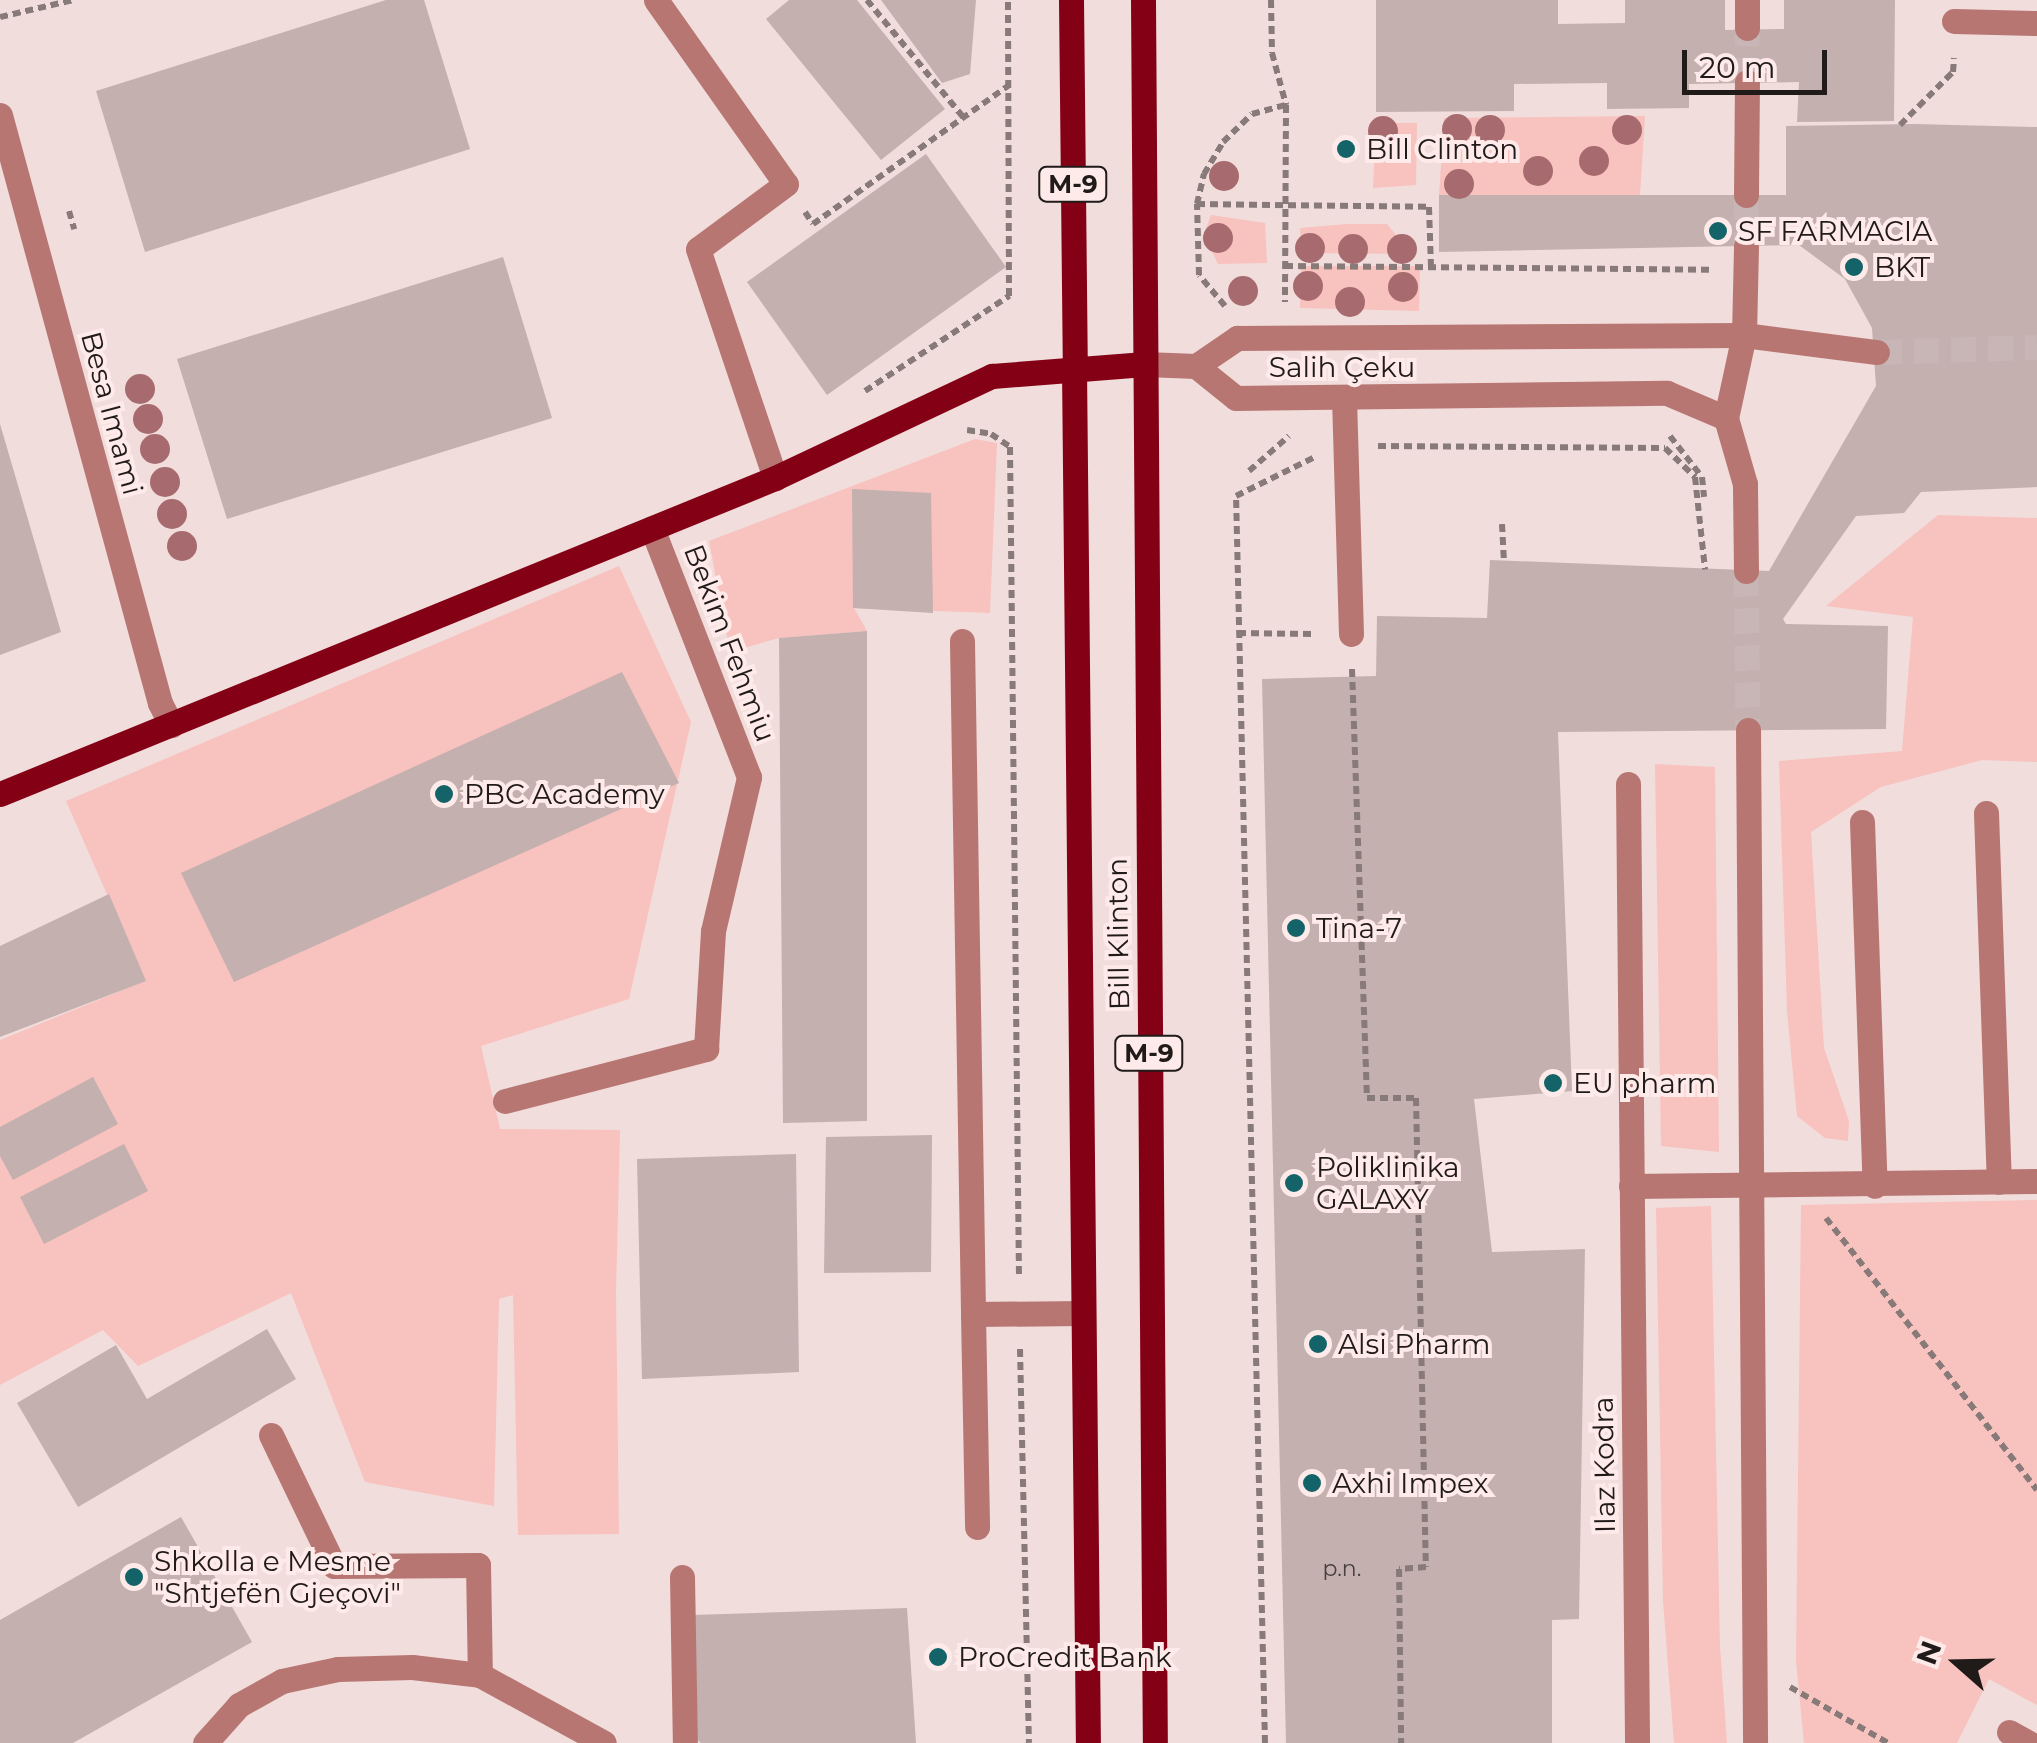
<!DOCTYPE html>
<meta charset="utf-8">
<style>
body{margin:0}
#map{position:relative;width:2037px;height:1743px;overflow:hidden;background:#f1dddc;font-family:Montserrat,sans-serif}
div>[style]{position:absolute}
.green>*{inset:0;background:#f8c2be}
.building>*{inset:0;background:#c3b0af}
.minor-tunnel>*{height:25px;margin-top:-12.5px;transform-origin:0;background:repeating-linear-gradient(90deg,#c7b6b5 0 25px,transparent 0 37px)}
.path>*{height:6px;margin-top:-3px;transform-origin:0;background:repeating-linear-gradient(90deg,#877a79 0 8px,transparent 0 13px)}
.minor>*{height:25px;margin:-12.5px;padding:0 12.5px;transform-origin:12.5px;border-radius:12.5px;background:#b87672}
.major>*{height:25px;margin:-12.5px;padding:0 12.5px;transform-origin:12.5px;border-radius:12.5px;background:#840015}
.trees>*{width:30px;height:30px;margin:-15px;border-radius:50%;background:#a76b6f}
.dots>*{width:28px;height:28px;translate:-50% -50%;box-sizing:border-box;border:5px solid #feebe9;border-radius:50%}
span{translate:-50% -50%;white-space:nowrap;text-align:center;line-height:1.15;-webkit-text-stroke:8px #feebe9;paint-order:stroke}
.number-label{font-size:22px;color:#49403e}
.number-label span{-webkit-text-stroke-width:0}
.shield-label span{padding:2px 8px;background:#feebe9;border:2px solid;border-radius:8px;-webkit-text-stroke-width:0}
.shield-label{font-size:25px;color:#201a19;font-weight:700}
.poi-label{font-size:28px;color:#201a19}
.left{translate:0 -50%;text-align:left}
.street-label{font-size:28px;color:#201a19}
.north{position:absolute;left:1907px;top:1613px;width:100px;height:100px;-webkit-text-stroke:8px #feebe9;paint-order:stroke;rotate:290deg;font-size:28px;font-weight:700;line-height:40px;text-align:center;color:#201a19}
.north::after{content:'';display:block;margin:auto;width:35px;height:45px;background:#201a19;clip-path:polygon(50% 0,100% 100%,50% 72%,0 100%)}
.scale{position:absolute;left:1682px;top:50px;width:145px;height:45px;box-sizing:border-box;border:5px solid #201a19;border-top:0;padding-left:12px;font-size:30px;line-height:35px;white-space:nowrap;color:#201a19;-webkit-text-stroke:8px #feebe9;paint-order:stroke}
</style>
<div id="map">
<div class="green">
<i style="clip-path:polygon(1645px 116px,1640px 195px,1439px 195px,1444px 118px)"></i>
<i style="clip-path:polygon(1376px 123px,1417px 123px,1416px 185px,1373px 188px)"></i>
<i style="clip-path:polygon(1211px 215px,1265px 223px,1267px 263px,1218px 264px,1204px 234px)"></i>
<i style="clip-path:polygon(1347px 224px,1387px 224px,1411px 254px,1302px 253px,1300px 228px)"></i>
<i style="clip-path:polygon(1301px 266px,1420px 266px,1419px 311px,1300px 308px)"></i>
<i style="clip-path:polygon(975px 439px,997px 443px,990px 613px,854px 608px,867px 631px,779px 638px,730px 652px,709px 541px)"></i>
<i style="clip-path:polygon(1938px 515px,2037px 518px,2037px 762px,1982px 760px,1881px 787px,1811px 832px,1824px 1048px,1849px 1121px,1848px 1141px,1825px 1138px,1797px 1116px,1787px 1011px,1779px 761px,1902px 751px,1913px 617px,1826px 606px)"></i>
<i style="clip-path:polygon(619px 566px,691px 722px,629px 999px,481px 1046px,500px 1129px,620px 1130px,616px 1293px,619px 1534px,518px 1535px,513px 1295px,499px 1299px,494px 1506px,365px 1482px,291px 1293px,138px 1366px,103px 1330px,0 1385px,0 1040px,145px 981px,66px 801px)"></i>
<i style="clip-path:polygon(1655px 764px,1715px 767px,1719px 1152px,1661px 1146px)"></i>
<i style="clip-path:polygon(2037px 1200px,2037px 1705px,1989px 1679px,1957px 1743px,1804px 1743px,1796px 1661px,1801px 1205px)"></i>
<i style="clip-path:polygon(1711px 1206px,1720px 1647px,1727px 1743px,1674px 1743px,1663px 1601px,1656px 1208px)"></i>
</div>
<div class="building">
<i style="clip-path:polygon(386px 0,424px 0,470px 149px,145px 252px,96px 91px)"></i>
<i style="clip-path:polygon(789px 0,857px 0,945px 109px,881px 160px,766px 19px)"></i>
<i style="clip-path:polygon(881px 0,976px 0,970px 74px,942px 83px)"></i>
<i style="clip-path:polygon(1376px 0,1558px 0,1558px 24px,1625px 23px,1625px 0,1725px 0,1725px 30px,1784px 29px,1784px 0,1895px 0,1894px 121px,1797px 122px,1799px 82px,1689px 84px,1689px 108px,1607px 109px,1607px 83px,1514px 84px,1514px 111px,1376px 112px)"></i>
<i style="clip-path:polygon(1914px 124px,2037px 127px,2037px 487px,1921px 492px,1904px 513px,1856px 516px,1783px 619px,1786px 624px,1888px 626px,1886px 729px,1558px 732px,1572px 1091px,1474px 1099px,1492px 1252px,1585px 1249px,1579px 1619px,1552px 1620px,1552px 1743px,1286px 1743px,1262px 679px,1376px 676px,1377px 616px,1487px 618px,1490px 560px,1769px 571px,1876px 386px,1872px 328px,1845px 279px,1799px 245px,1439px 252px,1439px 195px,1786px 195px,1786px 126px)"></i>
<i style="clip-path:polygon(926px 154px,1006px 267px,827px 395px,747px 282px)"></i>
<i style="clip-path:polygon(503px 257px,552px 418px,227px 519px,177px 359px)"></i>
<i style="clip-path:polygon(0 424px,61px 632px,0 655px)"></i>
<i style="clip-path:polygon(852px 489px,931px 493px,933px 613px,853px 608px)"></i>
<i style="clip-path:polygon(867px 631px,867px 1121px,783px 1123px,779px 638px)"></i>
<i style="clip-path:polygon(622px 672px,679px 783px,234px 982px,181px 873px)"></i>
<i style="clip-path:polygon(109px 894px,146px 981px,0 1037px,0 946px)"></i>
<i style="clip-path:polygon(93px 1077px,118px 1124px,13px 1180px,0 1156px,0 1127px)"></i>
<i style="clip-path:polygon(932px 1135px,931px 1272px,824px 1273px,826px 1137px)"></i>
<i style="clip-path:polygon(124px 1144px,148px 1191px,44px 1244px,20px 1197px)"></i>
<i style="clip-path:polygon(796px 1154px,799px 1372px,642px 1379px,637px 1159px)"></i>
<i style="clip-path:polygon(267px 1329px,296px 1379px,78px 1507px,17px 1403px,116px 1345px,147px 1399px)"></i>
<i style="clip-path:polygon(181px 1517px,252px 1642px,73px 1743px,0 1743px,0 1620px)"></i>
<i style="clip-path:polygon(907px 1608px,916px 1743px,701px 1743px,688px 1732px,693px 1615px)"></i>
</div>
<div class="minor-tunnel">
<i style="left:1747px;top:82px;width:54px;rotate:-90deg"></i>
<i style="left:1746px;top:195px;width:51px;rotate:90deg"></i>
<i style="left:1877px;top:352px;width:160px;rotate:-1.8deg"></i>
<i style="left:1746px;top:571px;width:159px;rotate:89.3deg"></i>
</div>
<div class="path">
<i style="left:867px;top:0;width:153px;rotate:50.6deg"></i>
<i style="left:1271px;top:0;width:53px;rotate:88.9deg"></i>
<i style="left:1272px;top:53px;width:54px;rotate:74.9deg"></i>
<i style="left:1286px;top:105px;width:197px;rotate:90.3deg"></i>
<i style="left:0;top:17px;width:75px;rotate:-13.1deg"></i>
<i style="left:1900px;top:125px;width:75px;rotate:-45deg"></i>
<i style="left:1953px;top:72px;width:14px;rotate:-86deg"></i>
<i style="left:1197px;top:204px;width:232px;rotate:0.7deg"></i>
<i style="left:1429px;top:207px;width:60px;rotate:88.1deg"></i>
<i style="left:69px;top:211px;width:19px;rotate:74deg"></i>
<i style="left:805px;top:212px;width:14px;rotate:56deg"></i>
<i style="left:813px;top:224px;width:239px;rotate:-35.3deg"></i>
<i style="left:1285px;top:266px;width:424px;rotate:0.5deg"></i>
<i style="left:1225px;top:306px;width:40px;rotate:-130deg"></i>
<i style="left:1199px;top:275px;width:71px;rotate:-91.6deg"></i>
<i style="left:1197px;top:204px;width:31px;rotate:-77deg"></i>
<i style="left:1204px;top:174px;width:37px;rotate:-59deg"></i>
<i style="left:1223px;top:142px;width:40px;rotate:-44deg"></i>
<i style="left:1252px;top:114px;width:35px;rotate:-15deg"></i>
<i style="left:865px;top:391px;width:173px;rotate:-33.4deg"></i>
<i style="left:1009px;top:296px;width:296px;rotate:-90.2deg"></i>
<i style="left:967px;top:430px;width:24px;rotate:9deg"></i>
<i style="left:991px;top:434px;width:23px;rotate:34deg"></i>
<i style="left:1010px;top:447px;width:830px;rotate:89.38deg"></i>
<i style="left:1670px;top:436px;width:52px;rotate:52deg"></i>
<i style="left:1702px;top:477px;width:20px;rotate:84deg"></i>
<i style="left:1378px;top:446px;width:287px;rotate:0.4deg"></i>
<i style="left:1665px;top:448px;width:42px;rotate:44deg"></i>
<i style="left:1695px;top:477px;width:93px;rotate:83.8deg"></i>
<i style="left:1249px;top:471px;width:53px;rotate:-41.2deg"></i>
<i style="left:1502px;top:524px;width:37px;rotate:87deg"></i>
<i style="left:1238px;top:633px;width:76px;rotate:0.8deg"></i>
<i style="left:1352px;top:669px;width:429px;rotate:88deg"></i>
<i style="left:1367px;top:1098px;width:49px"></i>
<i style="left:1416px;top:1098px;width:469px;rotate:88.8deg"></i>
<i style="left:1426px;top:1567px;width:27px;rotate:176deg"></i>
<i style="left:1399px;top:1569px;width:174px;rotate:89.3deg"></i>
<i style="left:1826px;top:1218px;width:344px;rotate:52.2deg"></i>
<i style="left:1020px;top:1349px;width:394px;rotate:88.7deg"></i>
<i style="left:1790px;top:1687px;width:113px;rotate:29.7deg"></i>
<i style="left:1265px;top:1743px;width:1247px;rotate:-91.33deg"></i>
<i style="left:1236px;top:496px;width:86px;rotate:-26.3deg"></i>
</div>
<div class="minor">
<i style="left:656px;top:0;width:225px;rotate:54.8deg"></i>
<i style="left:786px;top:184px;width:109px;rotate:143.5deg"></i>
<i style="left:698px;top:249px;width:242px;rotate:71.4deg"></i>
<i style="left:1747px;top:0;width:28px;rotate:90deg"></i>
<i style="left:1954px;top:21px;width:83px;rotate:1.4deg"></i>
<i style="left:0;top:115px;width:609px;rotate:74.78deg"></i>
<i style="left:160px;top:703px;width:25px;rotate:63deg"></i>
<i style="left:1746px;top:195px;width:113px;rotate:-89.5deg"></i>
<i style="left:1145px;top:364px;width:51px;rotate:2.2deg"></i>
<i style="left:1196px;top:366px;width:50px;rotate:-34.3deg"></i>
<i style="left:1237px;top:338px;width:507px;rotate:-0.34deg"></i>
<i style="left:1744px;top:335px;width:134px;rotate:7.3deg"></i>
<i style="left:1196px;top:366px;width:51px;rotate:38.7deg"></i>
<i style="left:1236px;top:398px;width:431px;rotate:-0.7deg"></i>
<i style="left:1667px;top:393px;width:64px;rotate:23deg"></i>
<i style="left:1344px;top:398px;width:236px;rotate:88.3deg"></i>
<i style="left:1746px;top:571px;width:87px;rotate:-90.7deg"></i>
<i style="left:1745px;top:484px;width:69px;rotate:-106.1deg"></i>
<i style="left:1726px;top:418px;width:85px;rotate:-77.8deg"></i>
<i style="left:1744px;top:335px;width:89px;rotate:-88.7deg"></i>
<i style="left:962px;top:641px;width:673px;rotate:89.06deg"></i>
<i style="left:973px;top:1314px;width:110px;rotate:-0.5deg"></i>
<i style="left:1748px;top:730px;width:1013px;rotate:89.6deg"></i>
<i style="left:1628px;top:784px;width:959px;rotate:89.46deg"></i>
<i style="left:1986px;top:813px;width:369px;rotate:88deg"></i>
<i style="left:1862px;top:822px;width:364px;rotate:88deg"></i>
<i style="left:505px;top:1101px;width:208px;rotate:-14.5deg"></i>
<i style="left:706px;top:1049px;width:118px;rotate:-86.6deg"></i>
<i style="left:713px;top:931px;width:158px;rotate:-76.8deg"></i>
<i style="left:749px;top:777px;width:267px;rotate:-111.3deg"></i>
<i style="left:1631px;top:1186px;width:406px;rotate:-0.7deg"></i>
<i style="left:973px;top:1314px;width:213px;rotate:88.9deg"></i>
<i style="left:271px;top:1435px;width:145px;rotate:64.3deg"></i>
<i style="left:334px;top:1566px;width:144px;rotate:-0.4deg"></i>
<i style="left:478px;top:1565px;width:110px;rotate:89deg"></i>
<i style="left:682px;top:1577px;width:166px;rotate:89deg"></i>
<i style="left:2009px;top:1732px;width:23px;rotate:29deg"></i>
<i style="left:205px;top:1743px;width:51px;rotate:-48.2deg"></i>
<i style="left:239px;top:1705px;width:49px;rotate:-29.2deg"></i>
<i style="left:282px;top:1681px;width:57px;rotate:-12.1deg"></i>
<i style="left:338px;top:1669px;width:74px;rotate:-1.5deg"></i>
<i style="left:412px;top:1667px;width:68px;rotate:6.7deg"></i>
<i style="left:480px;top:1675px;width:141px;rotate:28.7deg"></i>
</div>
<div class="major">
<i style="left:1071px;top:0;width:368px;rotate:89.4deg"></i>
<i style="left:1143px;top:0;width:1743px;rotate:89.61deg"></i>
<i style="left:1074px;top:368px;width:1375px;rotate:89.42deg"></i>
<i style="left:0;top:794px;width:837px;rotate:-22.18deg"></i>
<i style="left:775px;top:478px;width:240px;rotate:-25.2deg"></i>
<i style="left:992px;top:376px;width:153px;rotate:-4.5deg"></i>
</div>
<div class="trees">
<i style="left:1457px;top:129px"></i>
<i style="left:1490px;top:130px"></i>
<i style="left:1627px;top:130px"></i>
<i style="left:1383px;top:131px"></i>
<i style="left:1594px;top:161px"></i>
<i style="left:1538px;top:171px"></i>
<i style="left:1224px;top:176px"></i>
<i style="left:1459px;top:184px"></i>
<i style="left:1218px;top:238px"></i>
<i style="left:1310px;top:248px"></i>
<i style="left:1353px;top:249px"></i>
<i style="left:1402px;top:249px"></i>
<i style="left:1308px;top:286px"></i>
<i style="left:1403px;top:287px"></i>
<i style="left:1243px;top:291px"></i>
<i style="left:1350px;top:302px"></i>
<i style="left:140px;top:389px"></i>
<i style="left:148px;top:419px"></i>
<i style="left:155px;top:449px"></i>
<i style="left:165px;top:482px"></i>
<i style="left:172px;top:514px"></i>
<i style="left:182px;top:546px"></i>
</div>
<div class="dots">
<i style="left:1346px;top:149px;background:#146369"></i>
<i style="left:1718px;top:231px;background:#146369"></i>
<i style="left:1854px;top:267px;background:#146369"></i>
<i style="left:444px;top:794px;background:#146369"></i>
<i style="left:1296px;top:928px;background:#146369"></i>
<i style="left:1553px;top:1083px;background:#146369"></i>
<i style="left:1294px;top:1183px;background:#146369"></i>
<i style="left:1318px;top:1344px;background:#146369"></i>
<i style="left:1312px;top:1483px;background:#146369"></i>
<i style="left:134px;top:1577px;background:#146369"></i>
<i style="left:938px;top:1657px;background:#146369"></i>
</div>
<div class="number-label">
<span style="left:1342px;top:1569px">p.n.</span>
</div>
<div class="shield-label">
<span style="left:1073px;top:184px">M-9</span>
<span style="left:1149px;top:1053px">M-9</span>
</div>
<div class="poi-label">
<span class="left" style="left:1366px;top:149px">Bill Clinton</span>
<span class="left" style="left:1738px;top:231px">SF FARMACIA</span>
<span class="left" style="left:1874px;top:267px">BKT</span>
<span class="left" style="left:464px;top:794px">PBC Academy</span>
<span class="left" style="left:1316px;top:928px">Tina-7</span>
<span class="left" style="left:1573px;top:1083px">EU pharm</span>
<span class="left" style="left:1316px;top:1183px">Poliklinika<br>GALAXY</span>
<span class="left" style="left:1338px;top:1344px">Alsi Pharm</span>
<span class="left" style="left:1332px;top:1483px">Axhi Impex</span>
<span class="left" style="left:154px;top:1577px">Shkolla e Mesme<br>"Shtjefën Gjeçovi"</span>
<span class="left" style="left:958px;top:1657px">ProCredit Bank</span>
</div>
<div class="street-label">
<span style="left:1342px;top:367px">Salih Çeku</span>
<span style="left:112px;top:413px;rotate:75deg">Besa Imami</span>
<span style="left:730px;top:643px;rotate:69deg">Bekim Fehmiu</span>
<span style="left:1118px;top:934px;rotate:-91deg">Bill Klinton</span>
<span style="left:1604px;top:1465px;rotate:-91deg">Ilaz Kodra</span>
</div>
<div class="north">N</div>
<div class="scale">20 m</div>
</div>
